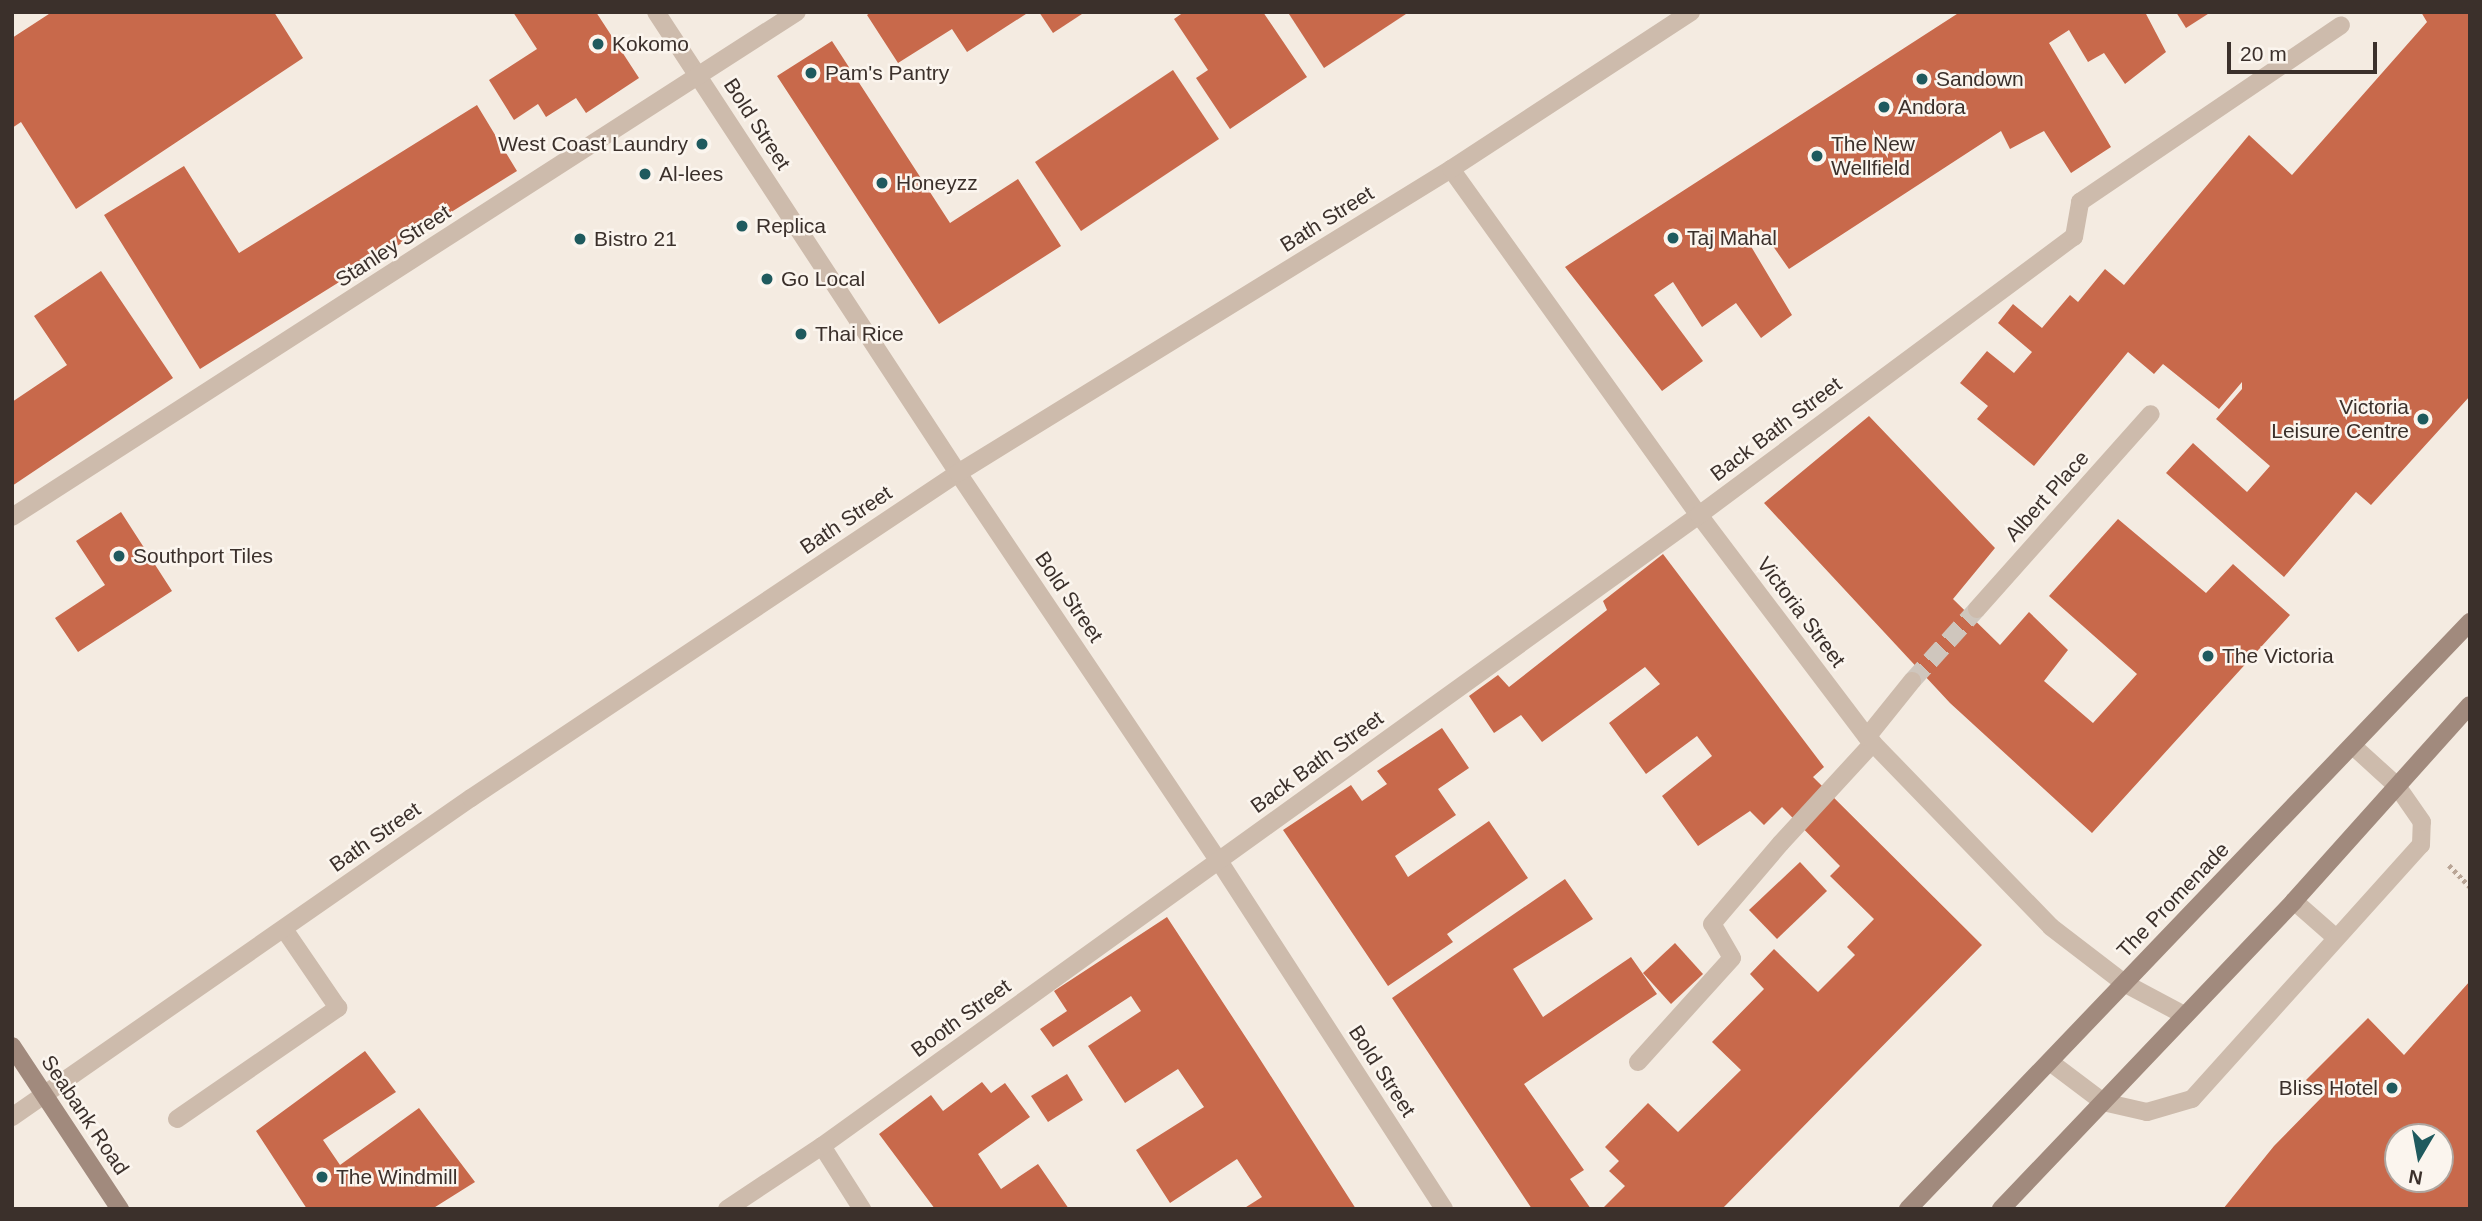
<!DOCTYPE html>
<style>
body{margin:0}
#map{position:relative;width:2482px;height:1221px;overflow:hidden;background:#f4ebe1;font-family:Arial,sans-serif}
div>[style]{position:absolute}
.building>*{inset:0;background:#c8694b}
.street-tunnel>*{height:18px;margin-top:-9px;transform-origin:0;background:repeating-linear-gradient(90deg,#cfc6bd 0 18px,transparent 0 27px)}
.path>*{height:4.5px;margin-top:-2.25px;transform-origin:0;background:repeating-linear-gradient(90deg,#b9a596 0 3.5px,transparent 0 7px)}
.lane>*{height:18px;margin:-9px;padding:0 9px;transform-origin:9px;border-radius:9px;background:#cdbbac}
.street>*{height:18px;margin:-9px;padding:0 9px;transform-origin:9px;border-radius:9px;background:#cdbbac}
.secondary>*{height:18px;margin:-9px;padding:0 9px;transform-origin:9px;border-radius:9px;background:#a18a7d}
.dots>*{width:19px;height:19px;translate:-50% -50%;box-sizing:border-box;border:4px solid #fbf5ee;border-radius:50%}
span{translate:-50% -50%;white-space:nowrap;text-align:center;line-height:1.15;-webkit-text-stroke:5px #fbf5ee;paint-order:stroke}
.poi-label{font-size:21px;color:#3b302b}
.left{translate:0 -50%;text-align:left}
.right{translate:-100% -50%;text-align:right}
.street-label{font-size:21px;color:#3b302b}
.frame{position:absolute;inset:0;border:14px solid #3b302b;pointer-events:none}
.north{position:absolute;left:2384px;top:1123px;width:70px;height:70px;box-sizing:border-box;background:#fbf5ee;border:2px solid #aea6a0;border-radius:50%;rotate:190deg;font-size:19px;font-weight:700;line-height:28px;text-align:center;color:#3b302b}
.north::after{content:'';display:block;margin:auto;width:24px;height:32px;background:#1f5a5e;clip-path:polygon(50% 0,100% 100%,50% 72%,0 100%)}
.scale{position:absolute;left:2227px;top:42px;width:150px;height:32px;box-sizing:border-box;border:4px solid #3b302b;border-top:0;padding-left:9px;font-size:21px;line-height:24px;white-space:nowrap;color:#3b302b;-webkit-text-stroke:5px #fbf5ee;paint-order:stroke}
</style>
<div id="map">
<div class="building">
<i style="clip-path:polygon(52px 12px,274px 12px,303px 58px,76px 209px,21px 122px,12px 128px,12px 38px)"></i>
<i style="clip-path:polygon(513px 12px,596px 12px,639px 78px,586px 113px,576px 98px,546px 117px,538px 104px,514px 120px,489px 80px,537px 49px)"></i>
<i style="clip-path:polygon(871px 12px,1029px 12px,967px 52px,952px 29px,898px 63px,867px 15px)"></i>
<i style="clip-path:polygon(1039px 12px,1085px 12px,1053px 33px)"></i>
<i style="clip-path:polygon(1184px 12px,1263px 12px,1307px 77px,1230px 129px,1196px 78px,1208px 70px,1174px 19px)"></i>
<i style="clip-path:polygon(1290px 12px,1409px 12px,1324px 68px,1289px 14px)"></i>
<i style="clip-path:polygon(1960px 12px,2145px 12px,2166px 52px,2125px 84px,2104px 53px,2088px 62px,2069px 30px,2049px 43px,2111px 147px,2071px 173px,2044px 131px,2010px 149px,2001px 131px,1789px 269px,1761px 229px,1746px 238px,1792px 315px,1761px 338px,1736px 303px,1702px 327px,1673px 282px,1654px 295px,1703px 361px,1662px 391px,1565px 267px)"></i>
<i style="clip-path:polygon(2176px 12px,2211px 12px,2186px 28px)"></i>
<i style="clip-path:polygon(2421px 12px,2470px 12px,2470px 396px,2371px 505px,2356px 492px,2284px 577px,2166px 473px,2193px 443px,2247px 492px,2270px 466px,2216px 419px,2242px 389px,2242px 382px,2219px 409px,2163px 364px,2154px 374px,2128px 352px,2034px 466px,1977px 419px,1988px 406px,1960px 383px,1987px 351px,2014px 373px,2032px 352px,1998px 323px,2013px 304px,2042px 328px,2070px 295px,2078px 302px,2105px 269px,2124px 285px,2249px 135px,2292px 175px,2427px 22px)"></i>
<i style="clip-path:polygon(832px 41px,950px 223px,1018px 179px,1061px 246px,939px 324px,777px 76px)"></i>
<i style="clip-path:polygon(1173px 70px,1219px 139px,1081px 231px,1035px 162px)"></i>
<i style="clip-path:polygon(477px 105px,517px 171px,200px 369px,104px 215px,184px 166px,239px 253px)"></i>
<i style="clip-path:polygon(101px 271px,173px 378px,12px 486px,12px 402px,67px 365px,34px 316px)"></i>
<i style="clip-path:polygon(1869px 416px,1995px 548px,1953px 599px,2000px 645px,2029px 612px,2068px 650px,2044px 681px,2093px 723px,2137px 674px,2049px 596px,2118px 519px,2206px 593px,2233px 564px,2290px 615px,2092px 833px,1950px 703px,1764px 503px)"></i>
<i style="clip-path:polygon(121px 512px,172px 591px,78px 652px,55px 618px,105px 585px,76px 541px)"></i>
<i style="clip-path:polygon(1663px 554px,1824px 767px,1813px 777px,1982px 945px,1722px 1209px,1602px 1209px,1625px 1186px,1609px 1171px,1619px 1161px,1605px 1147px,1648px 1103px,1678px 1132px,1741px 1070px,1712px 1042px,1764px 989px,1750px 974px,1774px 949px,1818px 992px,1855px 955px,1847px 947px,1874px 919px,1830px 876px,1840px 866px,1782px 807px,1764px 825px,1750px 811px,1698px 846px,1662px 796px,1712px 756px,1697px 736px,1646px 774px,1609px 723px,1660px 684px,1645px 667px,1542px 742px,1521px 715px,1494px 733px,1469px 696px,1498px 675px,1509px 687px,1607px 610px,1603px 601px)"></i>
<i style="clip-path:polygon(1442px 728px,1469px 768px,1438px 789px,1456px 815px,1395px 856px,1408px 877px,1489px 821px,1528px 878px,1447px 934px,1453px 942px,1388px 986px,1283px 830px,1351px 785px,1362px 801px,1387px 784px,1377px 771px)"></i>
<i style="clip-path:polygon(1800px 862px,1827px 891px,1777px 939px,1749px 910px)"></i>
<i style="clip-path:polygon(1565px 879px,1593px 919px,1513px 969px,1543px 1017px,1631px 957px,1657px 994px,1524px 1084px,1584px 1170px,1570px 1179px,1591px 1209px,1532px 1209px,1392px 998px)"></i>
<i style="clip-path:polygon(1167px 917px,1256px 1053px,1356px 1209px,1243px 1209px,1262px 1197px,1237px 1159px,1170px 1203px,1136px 1150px,1204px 1107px,1178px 1069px,1125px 1103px,1088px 1046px,1141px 1011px,1131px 996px,1053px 1047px,1040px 1029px,1067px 1011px,1054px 991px)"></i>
<i style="clip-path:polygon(1675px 943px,1703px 974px,1671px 1004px,1643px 973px)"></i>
<i style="clip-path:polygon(evenodd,2470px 981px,2470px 1209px,2223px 1209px,2274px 1146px,2323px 1096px,2306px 1080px,2368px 1018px,2404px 1055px,2470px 981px,2398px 1137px,2440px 1137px,2440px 1179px,2398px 1179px,2398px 1137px)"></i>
<i style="clip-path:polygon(365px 1051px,396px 1092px,323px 1140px,340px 1165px,419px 1108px,475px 1182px,432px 1209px,307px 1209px,256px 1131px)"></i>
<i style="clip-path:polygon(1067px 1074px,1083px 1100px,1048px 1122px,1031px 1096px)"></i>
<i style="clip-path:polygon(982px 1082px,991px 1093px,1005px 1083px,1030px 1117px,978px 1154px,1001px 1189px,1038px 1164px,1069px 1209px,935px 1209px,879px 1134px,931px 1095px,943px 1111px)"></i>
</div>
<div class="street-tunnel">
<i style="left:1912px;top:681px;width:97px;rotate:-47.9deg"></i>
</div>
<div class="path">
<i style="left:2449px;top:865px;width:30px;rotate:46deg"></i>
</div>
<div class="lane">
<i style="left:2294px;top:901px;width:55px;rotate:41.3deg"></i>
<i style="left:1638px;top:1062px;width:140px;rotate:-47.9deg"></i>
<i style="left:1732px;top:958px;width:39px;rotate:-120deg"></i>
<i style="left:1712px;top:924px;width:106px;rotate:-49.6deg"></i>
<i style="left:1781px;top:843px;width:136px;rotate:-47.4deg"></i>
<i style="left:2050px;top:1062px;width:66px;rotate:37deg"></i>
<i style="left:2103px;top:1102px;width:45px;rotate:12.8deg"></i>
<i style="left:2147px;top:1112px;width:47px;rotate:-16.1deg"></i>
<i style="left:2192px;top:1099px;width:342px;rotate:-48deg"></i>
<i style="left:2421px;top:845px;width:23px;rotate:-88deg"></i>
<i style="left:2422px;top:822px;width:44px;rotate:-124.8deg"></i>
<i style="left:2397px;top:786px;width:59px;rotate:-137.7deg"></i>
<i style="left:177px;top:1119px;width:196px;rotate:-34.6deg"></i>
<i style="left:338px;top:1008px;width:96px;rotate:-124.4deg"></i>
</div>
<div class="street">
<i style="left:656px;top:12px;width:551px;rotate:56.77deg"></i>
<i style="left:958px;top:473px;width:468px;rotate:56.1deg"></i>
<i style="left:1219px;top:861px;width:414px;rotate:57.1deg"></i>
<i style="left:1451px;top:169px;width:426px;rotate:54.4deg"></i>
<i style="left:1699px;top:515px;width:278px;rotate:52.9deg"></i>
<i style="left:1867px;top:737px;width:264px;rotate:45.9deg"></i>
<i style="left:2051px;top:927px;width:92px;rotate:37.5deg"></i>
<i style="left:2124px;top:983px;width:68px;rotate:28.1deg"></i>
<i style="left:12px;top:517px;width:933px;rotate:-32.75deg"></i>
<i style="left:1977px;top:609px;width:261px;rotate:-48.3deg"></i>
<i style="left:1867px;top:737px;width:72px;rotate:-51.2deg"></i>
<i style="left:12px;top:1117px;width:559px;rotate:-34.8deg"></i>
<i style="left:471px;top:798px;width:585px;rotate:-33.72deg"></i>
<i style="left:958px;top:473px;width:579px;rotate:-31.66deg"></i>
<i style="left:1451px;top:169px;width:287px;rotate:-33.2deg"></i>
<i style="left:822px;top:1146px;width:75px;rotate:57.6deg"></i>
<i style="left:727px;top:1209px;width:114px;rotate:-33.6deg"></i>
<i style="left:822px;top:1146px;width:1080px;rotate:-35.73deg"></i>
<i style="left:1699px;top:515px;width:467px;rotate:-36.6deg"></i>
<i style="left:2074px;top:237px;width:36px;rotate:-80deg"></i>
<i style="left:2080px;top:202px;width:315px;rotate:-34.1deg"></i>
</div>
<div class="secondary">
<i style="left:12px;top:1046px;width:196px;rotate:56.5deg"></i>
<i style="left:1908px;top:1209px;width:813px;rotate:-46.25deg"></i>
<i style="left:2001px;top:1209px;width:425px;rotate:-46.4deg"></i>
<i style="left:2294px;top:901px;width:263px;rotate:-48.1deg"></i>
</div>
<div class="dots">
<i style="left:598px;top:44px;background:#1f5a5e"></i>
<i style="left:811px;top:73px;background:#1f5a5e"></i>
<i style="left:1922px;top:79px;background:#1f5a5e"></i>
<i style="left:1884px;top:107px;background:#1f5a5e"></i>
<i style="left:702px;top:144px;background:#1f5a5e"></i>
<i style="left:1817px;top:156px;background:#1f5a5e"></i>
<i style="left:645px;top:174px;background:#1f5a5e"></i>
<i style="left:882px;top:183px;background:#1f5a5e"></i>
<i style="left:742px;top:226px;background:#1f5a5e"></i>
<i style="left:1673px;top:238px;background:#1f5a5e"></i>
<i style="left:580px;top:239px;background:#1f5a5e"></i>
<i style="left:767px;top:279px;background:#1f5a5e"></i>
<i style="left:801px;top:334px;background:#1f5a5e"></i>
<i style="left:2423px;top:419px;background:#1f5a5e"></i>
<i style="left:119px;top:556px;background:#1f5a5e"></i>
<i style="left:2208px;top:656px;background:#1f5a5e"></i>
<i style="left:2392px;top:1088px;background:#1f5a5e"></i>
<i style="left:322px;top:1177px;background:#1f5a5e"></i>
</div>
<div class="poi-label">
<span class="left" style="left:612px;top:44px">Kokomo</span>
<span class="left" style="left:825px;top:73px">Pam's Pantry</span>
<span class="left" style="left:1936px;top:79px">Sandown</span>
<span class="left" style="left:1898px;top:107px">Andora</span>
<span class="right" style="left:688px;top:144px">West Coast Laundry</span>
<span class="left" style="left:1831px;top:156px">The New<br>Wellfield</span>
<span class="left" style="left:659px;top:174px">Al-lees</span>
<span class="left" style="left:896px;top:183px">Honeyzz</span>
<span class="left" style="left:756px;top:226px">Replica</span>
<span class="left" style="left:1687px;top:238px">Taj Mahal</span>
<span class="left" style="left:594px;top:239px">Bistro 21</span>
<span class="left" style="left:781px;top:279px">Go Local</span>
<span class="left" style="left:815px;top:334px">Thai Rice</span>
<span class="right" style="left:2409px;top:419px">Victoria<br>Leisure Centre</span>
<span class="left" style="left:133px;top:556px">Southport Tiles</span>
<span class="left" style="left:2222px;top:656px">The Victoria</span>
<span class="right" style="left:2378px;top:1088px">Bliss Hotel</span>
<span class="left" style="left:336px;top:1177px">The Windmill</span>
</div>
<div class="street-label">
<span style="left:757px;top:124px;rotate:57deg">Bold Street</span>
<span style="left:1327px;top:219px;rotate:-32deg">Bath Street</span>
<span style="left:393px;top:246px;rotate:-33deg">Stanley Street</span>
<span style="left:1776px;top:429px;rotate:-37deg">Back Bath Street</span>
<span style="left:2047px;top:496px;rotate:-48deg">Albert Place</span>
<span style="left:846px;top:520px;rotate:-34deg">Bath Street</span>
<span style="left:1069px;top:597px;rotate:56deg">Bold Street</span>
<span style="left:1801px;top:612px;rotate:53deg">Victoria Street</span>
<span style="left:1317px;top:762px;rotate:-36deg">Back Bath Street</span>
<span style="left:375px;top:837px;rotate:-35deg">Bath Street</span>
<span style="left:2173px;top:900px;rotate:-46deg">The Promenade</span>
<span style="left:961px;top:1018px;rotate:-36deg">Booth Street</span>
<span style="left:1382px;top:1071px;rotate:57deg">Bold Street</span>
<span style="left:85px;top:1115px;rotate:56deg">Seabank Road</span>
</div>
<div class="frame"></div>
<div class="north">N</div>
<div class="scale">20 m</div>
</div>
